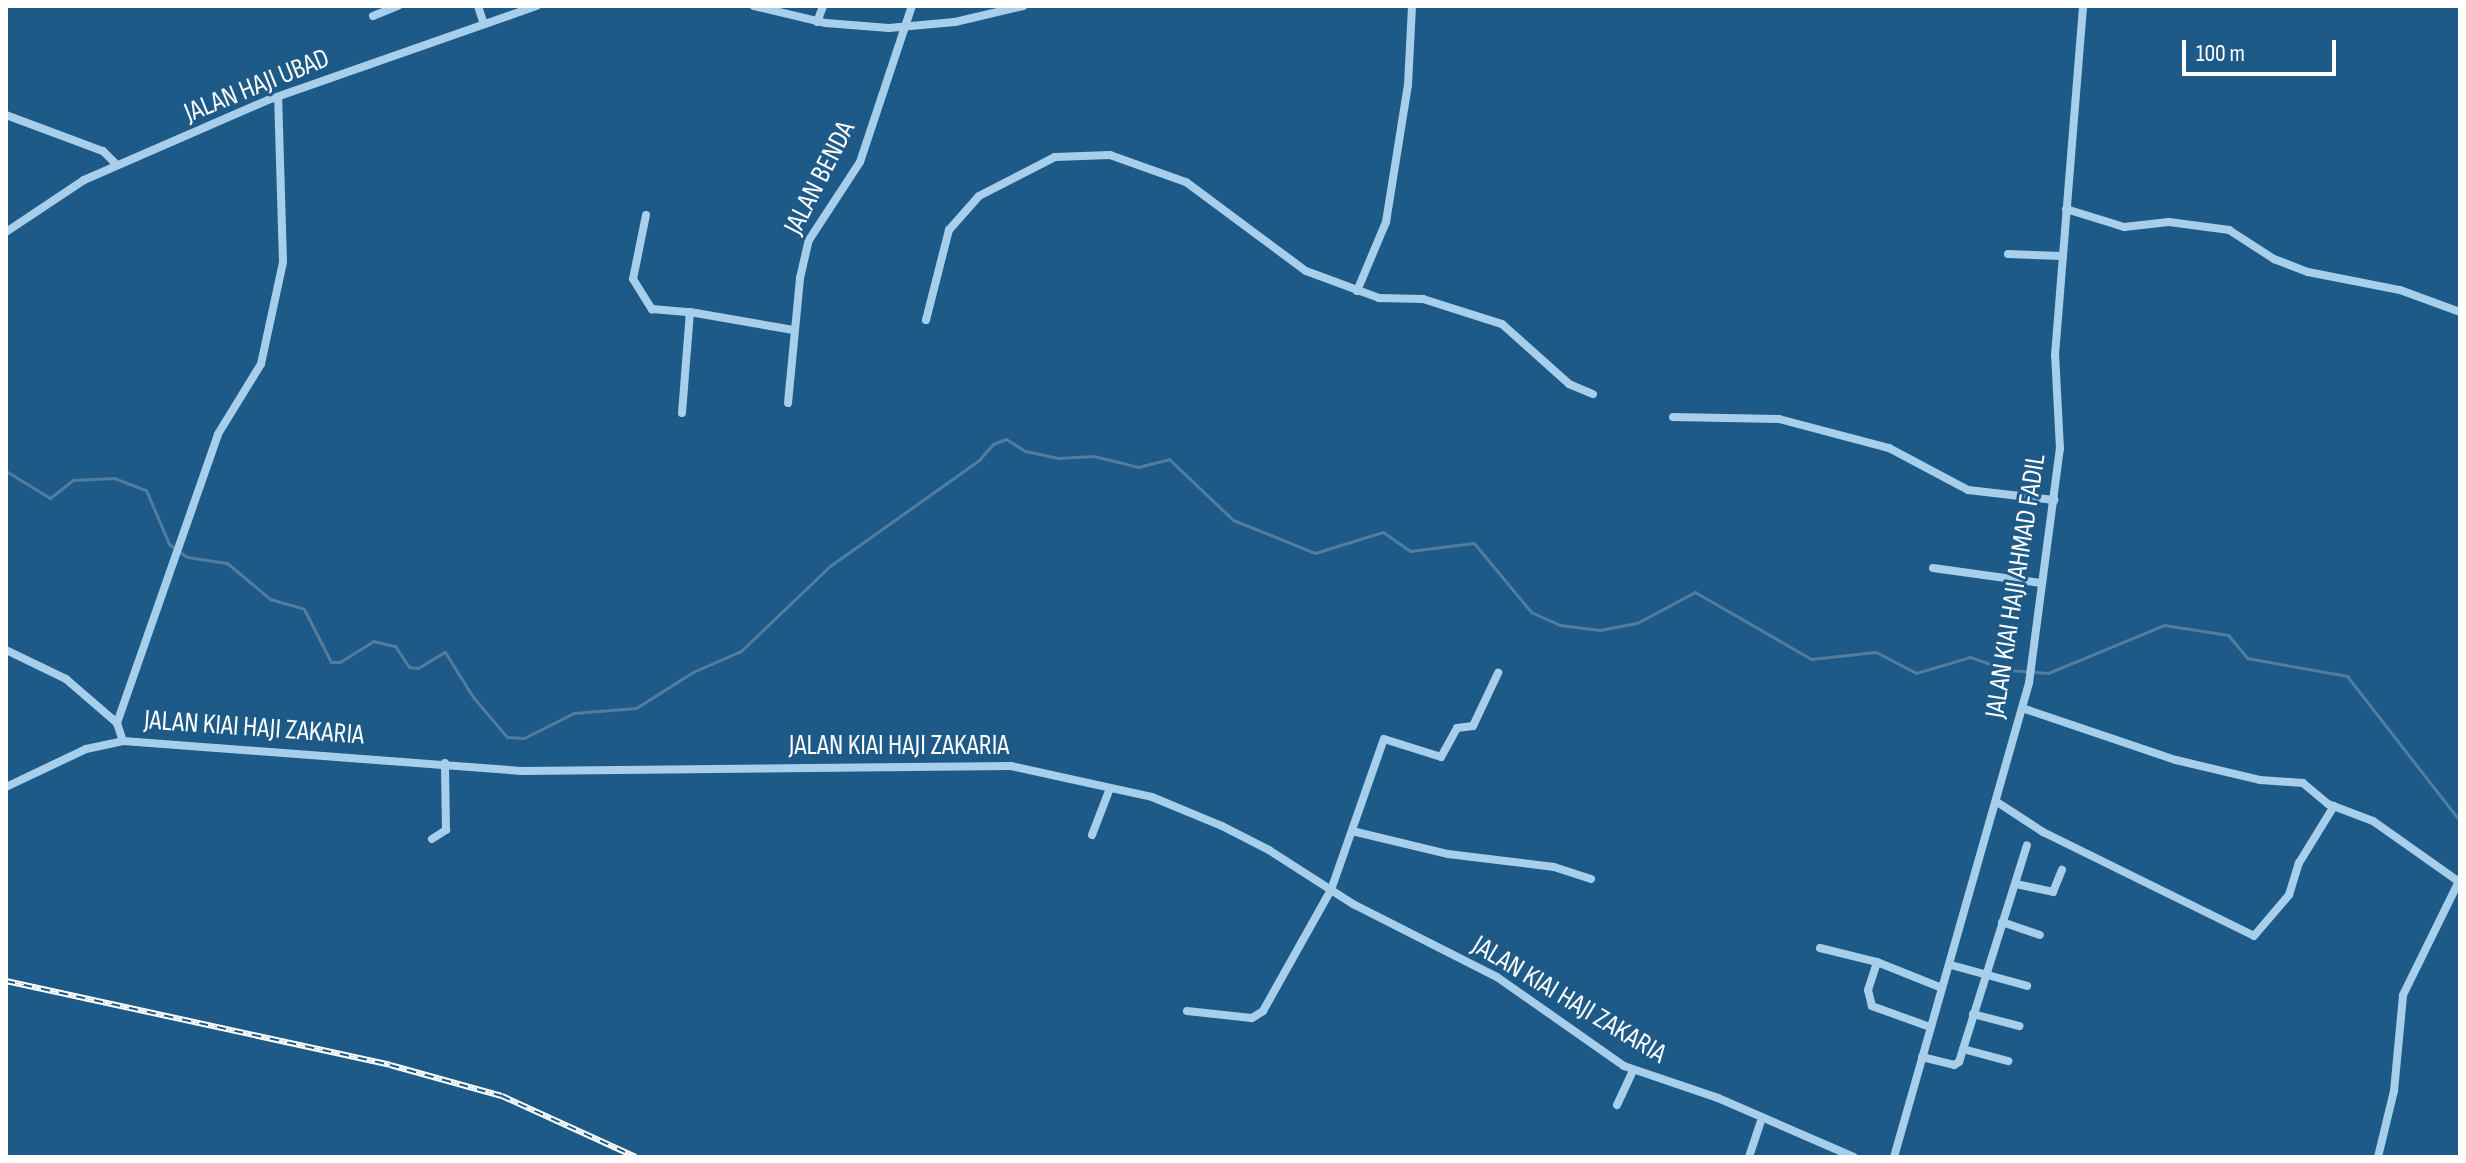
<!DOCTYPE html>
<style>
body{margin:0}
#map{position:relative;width:2466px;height:1163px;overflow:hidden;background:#1d5a88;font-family:"Sofia Sans Condensed",sans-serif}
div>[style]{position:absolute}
.stream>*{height:3px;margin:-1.5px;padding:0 1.5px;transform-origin:1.5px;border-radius:1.5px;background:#527d9d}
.minor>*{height:8px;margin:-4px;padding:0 4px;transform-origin:4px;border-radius:4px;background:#a7cfeb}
.rail>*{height:6px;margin-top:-3px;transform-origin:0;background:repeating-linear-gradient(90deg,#1d5a88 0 9px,#fff 0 18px);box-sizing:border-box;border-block:2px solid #fff}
span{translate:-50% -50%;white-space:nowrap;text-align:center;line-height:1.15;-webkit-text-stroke:6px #1d5a88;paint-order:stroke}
.street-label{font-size:28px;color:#fff}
.frame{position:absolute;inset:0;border:8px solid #fff;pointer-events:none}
.scale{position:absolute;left:2182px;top:40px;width:154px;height:36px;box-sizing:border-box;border:4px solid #fff;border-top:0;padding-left:10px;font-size:24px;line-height:28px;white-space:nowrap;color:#fff;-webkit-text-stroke:6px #1d5a88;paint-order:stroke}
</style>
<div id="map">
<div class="stream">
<i style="left:6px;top:471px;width:52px;rotate:31.5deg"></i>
<i style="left:50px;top:498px;width:29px;rotate:-38deg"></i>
<i style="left:73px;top:480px;width:41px;rotate:-2.8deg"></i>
<i style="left:114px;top:478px;width:34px;rotate:21deg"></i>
<i style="left:146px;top:490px;width:59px;rotate:66.9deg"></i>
<i style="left:169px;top:544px;width:22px;rotate:36deg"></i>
<i style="left:187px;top:557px;width:40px;rotate:8.5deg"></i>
<i style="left:227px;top:563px;width:56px;rotate:39.9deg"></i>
<i style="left:270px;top:599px;width:35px;rotate:16deg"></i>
<i style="left:304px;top:609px;width:59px;rotate:63deg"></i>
<i style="left:331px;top:662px;width:9px"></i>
<i style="left:340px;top:662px;width:39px;rotate:-32deg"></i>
<i style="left:373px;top:641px;width:23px;rotate:13deg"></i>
<i style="left:395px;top:646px;width:25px;rotate:56deg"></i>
<i style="left:409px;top:667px;width:9px;rotate:6deg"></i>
<i style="left:418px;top:668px;width:31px;rotate:-31deg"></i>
<i style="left:445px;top:652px;width:53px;rotate:58.1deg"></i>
<i style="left:473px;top:697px;width:52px;rotate:49.6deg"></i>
<i style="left:507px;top:737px;width:17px;rotate:3deg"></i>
<i style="left:524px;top:738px;width:56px;rotate:-26.6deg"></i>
<i style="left:574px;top:713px;width:62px;rotate:-4.6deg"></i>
<i style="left:636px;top:708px;width:67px;rotate:-32.3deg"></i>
<i style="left:693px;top:672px;width:52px;rotate:-23.6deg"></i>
<i style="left:741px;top:651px;width:123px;rotate:-43.7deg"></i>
<i style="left:830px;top:566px;width:183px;rotate:-35.4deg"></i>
<i style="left:979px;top:460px;width:21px;rotate:-49deg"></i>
<i style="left:993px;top:444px;width:14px;rotate:-21deg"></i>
<i style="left:1006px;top:439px;width:22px;rotate:32deg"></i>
<i style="left:1025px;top:451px;width:34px;rotate:12deg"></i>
<i style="left:1058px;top:458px;width:36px;rotate:-3deg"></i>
<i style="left:1094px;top:456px;width:45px;rotate:14deg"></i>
<i style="left:1138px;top:467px;width:32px;rotate:-14deg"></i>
<i style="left:1169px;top:459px;width:88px;rotate:43.6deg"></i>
<i style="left:1233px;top:520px;width:88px;rotate:21.9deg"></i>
<i style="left:1315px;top:553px;width:71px;rotate:-17.2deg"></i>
<i style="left:1383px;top:532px;width:33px;rotate:35deg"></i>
<i style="left:1410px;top:551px;width:64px;rotate:-7.1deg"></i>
<i style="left:1474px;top:543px;width:89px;rotate:50.4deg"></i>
<i style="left:1531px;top:612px;width:32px;rotate:24deg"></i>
<i style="left:1560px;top:625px;width:40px;rotate:7.1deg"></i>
<i style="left:1600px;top:630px;width:38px;rotate:-11deg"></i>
<i style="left:1637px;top:623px;width:66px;rotate:-28.1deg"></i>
<i style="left:1695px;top:592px;width:134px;rotate:30deg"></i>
<i style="left:1811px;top:659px;width:65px;rotate:-6.1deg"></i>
<i style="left:1876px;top:652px;width:45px;rotate:27.7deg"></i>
<i style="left:1916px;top:673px;width:56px;rotate:-16.5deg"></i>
<i style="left:1970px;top:657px;width:40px;rotate:18.9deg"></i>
<i style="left:2008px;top:670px;width:40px;rotate:4.3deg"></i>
<i style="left:2048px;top:673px;width:126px;rotate:-22.5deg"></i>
<i style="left:2164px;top:625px;width:65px;rotate:8.9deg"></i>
<i style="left:2228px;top:635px;width:30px;rotate:50deg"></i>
<i style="left:2247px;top:658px;width:102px;rotate:10.2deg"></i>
<i style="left:2347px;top:676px;width:184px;rotate:52.1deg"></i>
</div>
<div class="minor">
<i style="left:478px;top:6px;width:19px;rotate:72deg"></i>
<i style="left:754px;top:6px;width:74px;rotate:13.3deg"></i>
<i style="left:826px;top:23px;width:63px;rotate:4.5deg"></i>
<i style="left:889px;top:28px;width:66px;rotate:-5.2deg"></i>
<i style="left:955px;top:22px;width:70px;rotate:-13.2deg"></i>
<i style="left:373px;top:16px;width:27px;rotate:-22deg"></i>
<i style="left:817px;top:22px;width:17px;rotate:-69deg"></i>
<i style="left:6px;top:115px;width:103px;rotate:20.4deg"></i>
<i style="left:103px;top:151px;width:20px;rotate:45deg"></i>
<i style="left:2066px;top:209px;width:61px;rotate:17.2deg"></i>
<i style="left:2124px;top:227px;width:45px;rotate:-6.3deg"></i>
<i style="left:2169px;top:222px;width:61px;rotate:7.6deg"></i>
<i style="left:2229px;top:230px;width:54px;rotate:32.8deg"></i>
<i style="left:2274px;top:259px;width:36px;rotate:21deg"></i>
<i style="left:2308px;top:272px;width:94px;rotate:11.1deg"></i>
<i style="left:2400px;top:290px;width:64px;rotate:20.1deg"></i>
<i style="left:646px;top:215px;width:65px;rotate:101.5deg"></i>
<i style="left:633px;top:279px;width:36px;rotate:58deg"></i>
<i style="left:652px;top:309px;width:38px;rotate:5deg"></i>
<i style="left:6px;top:232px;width:94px;rotate:-33.7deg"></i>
<i style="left:84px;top:180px;width:201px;rotate:-23.5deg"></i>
<i style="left:268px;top:100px;width:285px;rotate:-19.3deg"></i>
<i style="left:2008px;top:254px;width:55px;rotate:2.1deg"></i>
<i style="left:1357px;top:291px;width:75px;rotate:-67.2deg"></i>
<i style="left:1386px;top:222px;width:139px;rotate:-80.9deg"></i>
<i style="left:1408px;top:85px;width:79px;rotate:-87.1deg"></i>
<i style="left:926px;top:320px;width:93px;rotate:-75.7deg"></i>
<i style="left:949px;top:230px;width:45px;rotate:-48.6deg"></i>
<i style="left:979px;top:196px;width:85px;rotate:-27.2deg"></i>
<i style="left:1055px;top:157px;width:55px;rotate:-2.1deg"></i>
<i style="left:1110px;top:155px;width:81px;rotate:19.6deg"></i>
<i style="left:1186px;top:182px;width:149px;rotate:36.6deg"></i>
<i style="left:1306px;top:271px;width:78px;rotate:20.3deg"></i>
<i style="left:1379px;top:298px;width:44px;rotate:1.3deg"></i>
<i style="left:1423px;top:299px;width:83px;rotate:17.6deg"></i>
<i style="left:1502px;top:324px;width:90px;rotate:41.8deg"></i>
<i style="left:1569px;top:384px;width:26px;rotate:23deg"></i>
<i style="left:788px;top:403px;width:126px;rotate:-84.5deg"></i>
<i style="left:800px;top:278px;width:39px;rotate:-77deg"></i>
<i style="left:809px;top:240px;width:93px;rotate:-56.8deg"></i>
<i style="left:860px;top:162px;width:164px;rotate:-71.6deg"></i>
<i style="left:682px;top:413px;width:101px;rotate:-85.5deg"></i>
<i style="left:690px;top:312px;width:105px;rotate:9.9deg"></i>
<i style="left:1673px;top:417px;width:106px;rotate:1.1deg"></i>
<i style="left:1779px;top:419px;width:114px;rotate:14.8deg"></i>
<i style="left:1889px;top:448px;width:89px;rotate:28deg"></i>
<i style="left:1968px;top:490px;width:87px;rotate:6.6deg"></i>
<i style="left:1933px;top:568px;width:109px;rotate:7.9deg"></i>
<i style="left:6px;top:650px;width:67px;rotate:25.8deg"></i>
<i style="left:66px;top:679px;width:67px;rotate:40.8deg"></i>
<i style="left:117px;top:723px;width:19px;rotate:72deg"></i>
<i style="left:2022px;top:708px;width:163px;rotate:18.7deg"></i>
<i style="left:2176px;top:760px;width:86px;rotate:13.4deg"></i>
<i style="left:2260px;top:780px;width:43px;rotate:4deg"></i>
<i style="left:2303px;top:783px;width:33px;rotate:40deg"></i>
<i style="left:2328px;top:804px;width:48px;rotate:20.7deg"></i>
<i style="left:2373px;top:821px;width:104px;rotate:35.2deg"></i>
<i style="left:117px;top:723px;width:306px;rotate:-70.7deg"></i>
<i style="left:218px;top:434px;width:82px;rotate:-58.4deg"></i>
<i style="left:261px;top:364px;width:104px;rotate:-77.8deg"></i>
<i style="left:283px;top:262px;width:165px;rotate:-91.7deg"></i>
<i style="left:6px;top:787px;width:89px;rotate:-25.4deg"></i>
<i style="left:86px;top:749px;width:38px;rotate:-12deg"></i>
<i style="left:123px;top:741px;width:400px;rotate:4.3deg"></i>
<i style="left:522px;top:771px;width:489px;rotate:-0.6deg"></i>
<i style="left:1011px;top:766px;width:144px;rotate:12.4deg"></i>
<i style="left:1152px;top:797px;width:76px;rotate:22.5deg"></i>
<i style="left:1222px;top:826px;width:53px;rotate:27.1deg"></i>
<i style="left:1269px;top:850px;width:100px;rotate:32.7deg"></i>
<i style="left:1353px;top:904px;width:161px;rotate:26.9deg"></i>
<i style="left:1497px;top:977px;width:155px;rotate:35deg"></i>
<i style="left:1624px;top:1066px;width:99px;rotate:18.8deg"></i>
<i style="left:1718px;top:1098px;width:148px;rotate:23.5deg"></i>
<i style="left:1997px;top:802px;width:55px;rotate:33.1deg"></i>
<i style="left:2043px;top:832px;width:235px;rotate:26.2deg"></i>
<i style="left:2254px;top:936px;width:54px;rotate:-49.5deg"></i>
<i style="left:2289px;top:895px;width:34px;rotate:-73deg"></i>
<i style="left:2299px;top:863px;width:67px;rotate:-58.4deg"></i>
<i style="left:1352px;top:831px;width:99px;rotate:13.5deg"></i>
<i style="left:1448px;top:854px;width:107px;rotate:7deg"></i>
<i style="left:1554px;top:867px;width:39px;rotate:18deg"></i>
<i style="left:1092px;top:835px;width:50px;rotate:-69deg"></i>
<i style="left:432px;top:839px;width:17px;rotate:-33deg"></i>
<i style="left:446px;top:830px;width:67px;rotate:-90.9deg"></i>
<i style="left:2016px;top:884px;width:38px;rotate:12deg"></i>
<i style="left:2053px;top:892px;width:24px;rotate:-68deg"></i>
<i style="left:2002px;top:922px;width:40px;rotate:18.9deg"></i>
<i style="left:1820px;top:948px;width:59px;rotate:13.8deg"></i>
<i style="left:1951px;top:965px;width:79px;rotate:15.4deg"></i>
<i style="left:1187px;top:1011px;width:65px;rotate:6.1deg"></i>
<i style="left:1252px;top:1018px;width:13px;rotate:-32deg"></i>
<i style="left:1263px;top:1011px;width:139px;rotate:-60.7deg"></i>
<i style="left:1331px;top:890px;width:160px;rotate:-70.7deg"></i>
<i style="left:1384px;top:739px;width:60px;rotate:17.5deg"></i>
<i style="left:1441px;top:757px;width:33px;rotate:-61deg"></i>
<i style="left:1457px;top:728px;width:16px;rotate:-7deg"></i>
<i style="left:1473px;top:726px;width:59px;rotate:-64.7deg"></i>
<i style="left:1973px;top:1014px;width:48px;rotate:14.6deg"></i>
<i style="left:1930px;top:1027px;width:62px;rotate:-160.1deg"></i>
<i style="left:1872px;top:1006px;width:16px;rotate:-104deg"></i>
<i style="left:1868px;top:990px;width:29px;rotate:-72deg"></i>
<i style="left:1877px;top:962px;width:70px;rotate:21.8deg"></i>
<i style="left:1963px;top:1049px;width:47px;rotate:14.9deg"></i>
<i style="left:1922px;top:1057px;width:33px;rotate:14deg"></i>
<i style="left:1954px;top:1065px;width:6px;rotate:-31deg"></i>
<i style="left:1959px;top:1062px;width:227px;rotate:-72.6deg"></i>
<i style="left:1617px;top:1105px;width:38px;rotate:-65deg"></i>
<i style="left:1749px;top:1157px;width:41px;rotate:-71.6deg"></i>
<i style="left:1894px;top:1157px;width:493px;rotate:-74.1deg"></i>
<i style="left:2029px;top:683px;width:236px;rotate:-82.5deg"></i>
<i style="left:2060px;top:449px;width:94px;rotate:-93deg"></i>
<i style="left:2055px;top:355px;width:350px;rotate:-85.4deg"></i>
<i style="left:2378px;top:1157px;width:68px;rotate:-76.4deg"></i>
<i style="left:2394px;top:1091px;width:96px;rotate:-84.6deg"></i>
<i style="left:2403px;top:995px;width:129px;rotate:-63.8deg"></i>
</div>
<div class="rail">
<i style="left:6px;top:981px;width:393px;rotate:12.3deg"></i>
<i style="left:390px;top:1065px;width:116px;rotate:15.5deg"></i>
<i style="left:502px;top:1096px;width:147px;rotate:24.5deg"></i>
</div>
<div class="street-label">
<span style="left:257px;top:86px;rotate:-22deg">JALAN HAJI UBAD</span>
<span style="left:820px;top:178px;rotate:-63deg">JALAN BENDA</span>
<span style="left:2016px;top:586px;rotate:-81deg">JALAN KIAI HAJI AHMAD FADIL</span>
<span style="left:254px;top:728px;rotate:4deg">JALAN KIAI HAJI ZAKARIA</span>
<span style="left:899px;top:746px">JALAN KIAI HAJI ZAKARIA</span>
<span style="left:1569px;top:1000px;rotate:31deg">JALAN KIAI HAJI ZAKARIA</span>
</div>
<div class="frame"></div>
<div class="scale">100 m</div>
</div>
